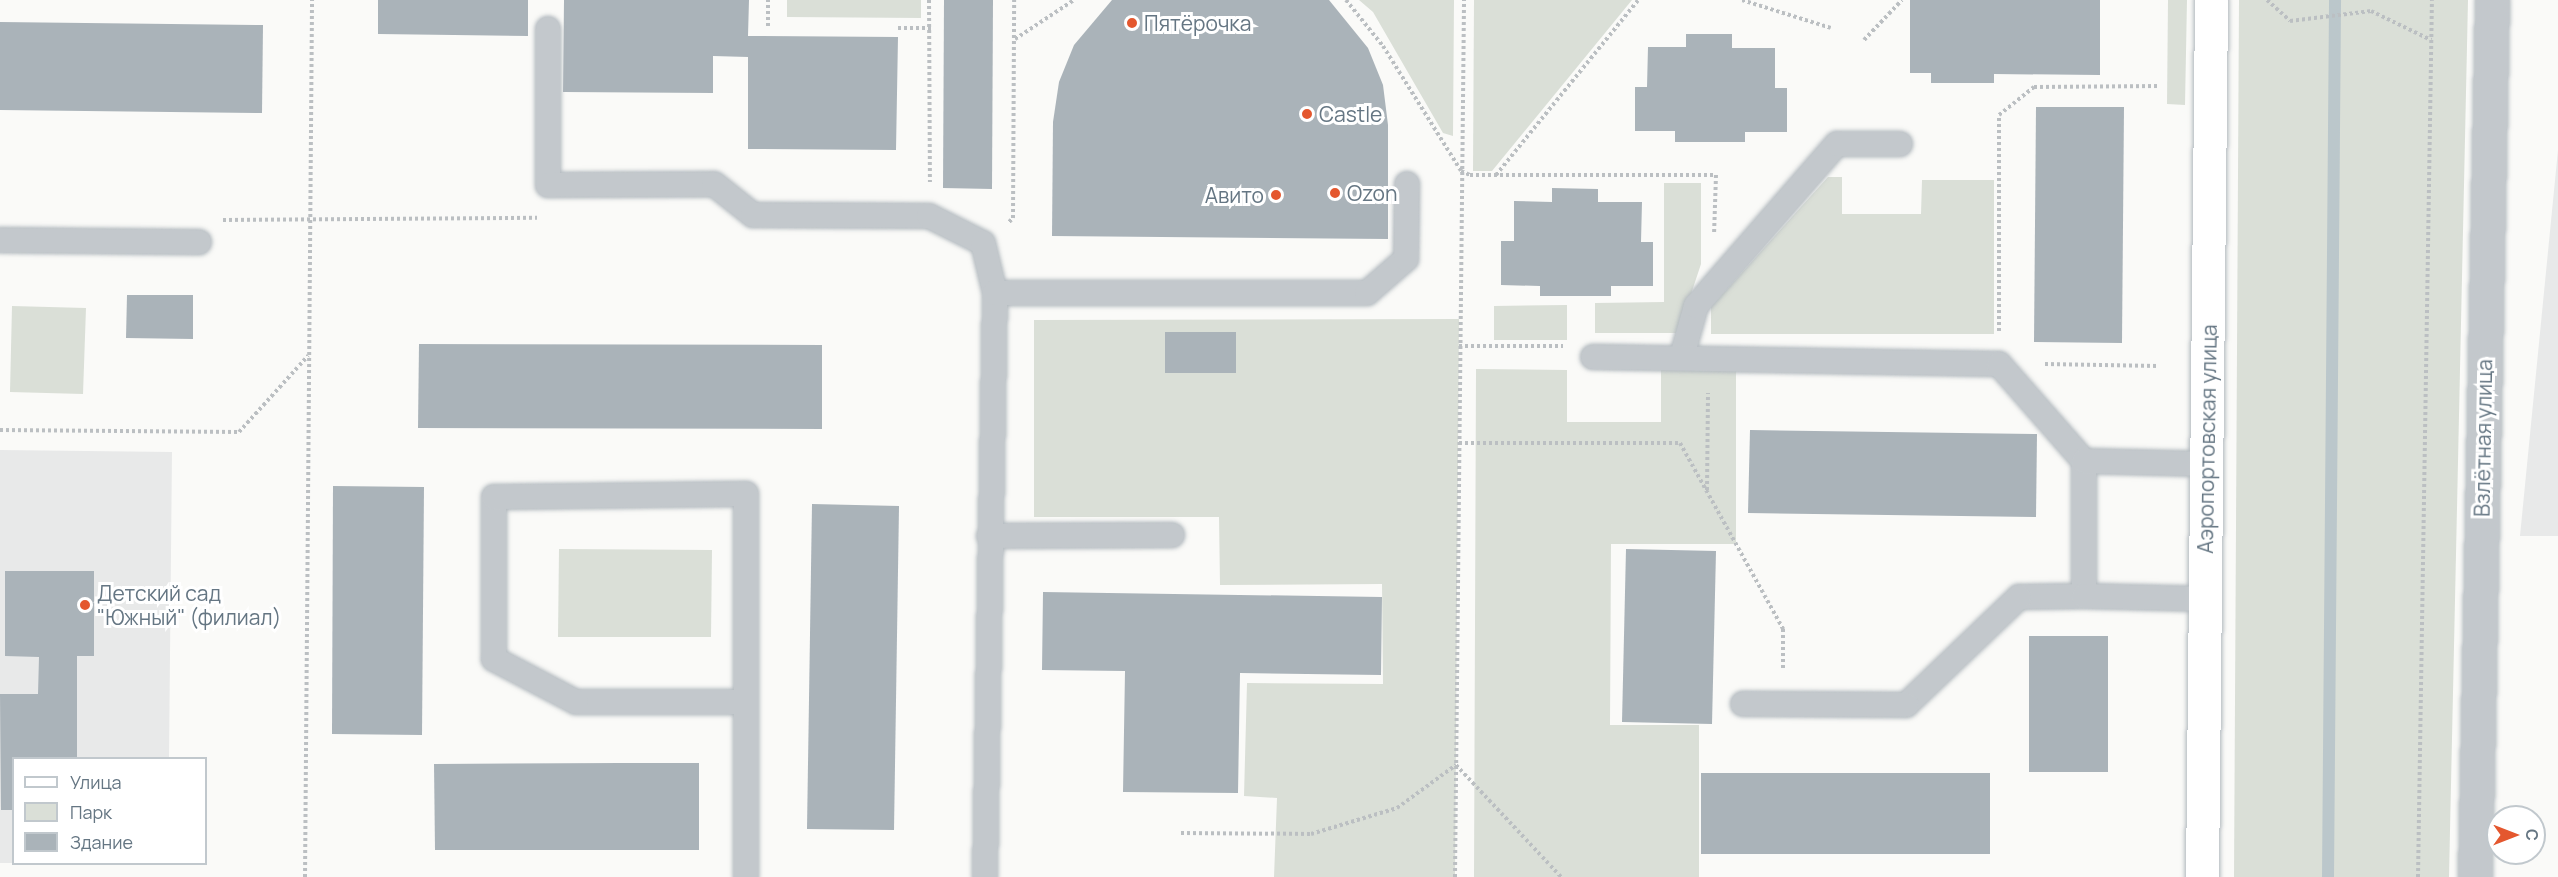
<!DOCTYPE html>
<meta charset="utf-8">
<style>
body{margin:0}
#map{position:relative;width:2558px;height:877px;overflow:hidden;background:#fafaf8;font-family:Manrope,sans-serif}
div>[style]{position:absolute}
.built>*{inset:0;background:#e8e9e9}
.green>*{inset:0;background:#dadfd7}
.stream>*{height:12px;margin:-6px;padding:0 6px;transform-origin:6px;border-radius:6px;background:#bbc7cb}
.building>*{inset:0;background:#aab3b9}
.path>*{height:4px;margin-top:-2px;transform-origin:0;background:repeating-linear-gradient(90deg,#bbbfc2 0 3px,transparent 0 6px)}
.roads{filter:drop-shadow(0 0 2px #b3babf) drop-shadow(0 0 2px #b3babf)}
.lane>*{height:24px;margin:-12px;padding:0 12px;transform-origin:12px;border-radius:12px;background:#c3c8cc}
.street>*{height:33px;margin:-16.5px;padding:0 16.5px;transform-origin:16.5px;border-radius:16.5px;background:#c3c8cc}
.secondary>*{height:33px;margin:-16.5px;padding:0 16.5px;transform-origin:16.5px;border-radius:16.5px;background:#fff}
.dots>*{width:16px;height:16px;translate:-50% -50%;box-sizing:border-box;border:3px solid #fff;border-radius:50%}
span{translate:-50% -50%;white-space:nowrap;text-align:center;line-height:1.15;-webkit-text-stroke:6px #fff;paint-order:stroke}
.poi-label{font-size:21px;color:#657683}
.left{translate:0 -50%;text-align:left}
.right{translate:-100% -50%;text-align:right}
.street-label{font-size:21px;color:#657683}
.legend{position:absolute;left:12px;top:757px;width:195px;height:108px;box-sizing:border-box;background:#fff;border:2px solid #c1c8cd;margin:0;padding:8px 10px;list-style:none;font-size:18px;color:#657683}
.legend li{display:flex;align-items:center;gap:12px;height:30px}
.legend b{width:30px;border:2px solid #c1c8cd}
.north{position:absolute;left:2486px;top:805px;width:60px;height:60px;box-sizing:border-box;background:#fff;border:2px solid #c1c8cd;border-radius:50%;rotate:90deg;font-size:16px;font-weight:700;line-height:24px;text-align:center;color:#657683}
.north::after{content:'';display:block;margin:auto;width:21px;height:27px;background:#e4572e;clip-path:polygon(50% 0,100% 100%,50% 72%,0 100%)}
</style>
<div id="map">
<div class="built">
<i style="clip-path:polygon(2558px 150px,2558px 536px,2520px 536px)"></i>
<i style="clip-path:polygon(0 450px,172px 452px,169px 758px,14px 758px,13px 863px,0 863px)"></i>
</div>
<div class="green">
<i style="clip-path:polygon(787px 0,921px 0,921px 18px,787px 17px)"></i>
<i style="clip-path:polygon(1359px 0,1454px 0,1453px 136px,1443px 133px,1373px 12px)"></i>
<i style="clip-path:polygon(1474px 0,1632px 0,1492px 171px,1473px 171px)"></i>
<i style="clip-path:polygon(2168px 0,2187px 0,2185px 105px,2167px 104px)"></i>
<i style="clip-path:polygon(2239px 0,2468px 0,2449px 877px,2234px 877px)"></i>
<i style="clip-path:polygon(1828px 177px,1842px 177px,1842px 214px,1921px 214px,1922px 180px,1994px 180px,1994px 334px,1711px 334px,1711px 307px)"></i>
<i style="clip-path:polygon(1664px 183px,1701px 183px,1701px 264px,1678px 333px,1595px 333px,1595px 303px,1664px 302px)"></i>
<i style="clip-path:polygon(1567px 305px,1567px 340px,1494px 340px,1494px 306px)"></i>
<i style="clip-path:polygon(12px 306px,86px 308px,83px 394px,10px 392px)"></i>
<i style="clip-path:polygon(1459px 319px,1455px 877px,1274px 877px,1277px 798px,1244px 796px,1247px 683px,1383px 684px,1382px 584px,1220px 585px,1219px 517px,1034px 517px,1034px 320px)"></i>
<i style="clip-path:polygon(1476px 369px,1567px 370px,1567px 422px,1661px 422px,1661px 370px,1736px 371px,1736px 544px,1611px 544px,1610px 725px,1699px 725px,1699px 877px,1474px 877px)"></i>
<i style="clip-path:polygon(559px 549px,712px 550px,711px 637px,558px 637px)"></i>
</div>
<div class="stream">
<i style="left:2328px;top:877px;width:877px;rotate:-89.54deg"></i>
</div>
<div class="building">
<i style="clip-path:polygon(378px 0,528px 0,528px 36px,378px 34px)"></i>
<i style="clip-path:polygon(564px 0,749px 0,748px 36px,898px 37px,896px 150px,748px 149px,748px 57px,713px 56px,713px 93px,563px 92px)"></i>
<i style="clip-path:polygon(944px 0,993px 0,992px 189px,943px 188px)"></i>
<i style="clip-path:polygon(1112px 0,1329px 0,1368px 48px,1383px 85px,1388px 125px,1388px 239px,1052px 236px,1053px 122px,1059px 82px,1074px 45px)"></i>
<i style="clip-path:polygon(1910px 0,2100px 0,2100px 75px,1994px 74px,1994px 83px,1931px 83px,1931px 73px,1910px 73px)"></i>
<i style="clip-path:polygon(0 22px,263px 25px,262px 113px,0 110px)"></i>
<i style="clip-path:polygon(1686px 34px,1732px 34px,1732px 48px,1775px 48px,1775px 88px,1787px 88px,1787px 132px,1745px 132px,1745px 142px,1675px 142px,1675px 131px,1635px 131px,1635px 87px,1647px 87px,1648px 47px,1686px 47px)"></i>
<i style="clip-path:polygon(2036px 107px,2124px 107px,2122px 343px,2034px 342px)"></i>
<i style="clip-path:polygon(1552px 188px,1598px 189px,1598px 202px,1642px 202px,1641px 242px,1653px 242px,1653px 286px,1611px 286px,1611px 296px,1540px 296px,1540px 286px,1501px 285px,1501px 241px,1514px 241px,1514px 201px,1552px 202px)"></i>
<i style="clip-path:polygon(127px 295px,193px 295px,193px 339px,126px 338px)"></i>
<i style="clip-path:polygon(1165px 332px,1236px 332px,1236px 373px,1165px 373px)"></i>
<i style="clip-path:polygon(419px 344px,822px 345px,822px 429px,418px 428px)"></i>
<i style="clip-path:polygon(1750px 430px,2037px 434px,2036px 517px,1748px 513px)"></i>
<i style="clip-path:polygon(333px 486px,424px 487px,422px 735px,332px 734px)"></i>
<i style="clip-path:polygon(812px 504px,899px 506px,894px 830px,807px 829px)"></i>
<i style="clip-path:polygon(1626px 549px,1716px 551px,1712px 724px,1622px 722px)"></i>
<i style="clip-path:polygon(5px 571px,94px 571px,94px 656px,77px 656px,77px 758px,14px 758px,14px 810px,1px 810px,0 694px,38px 694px,39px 657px,5px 656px)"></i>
<i style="clip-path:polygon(1043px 592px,1382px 597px,1381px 675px,1240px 673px,1238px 793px,1123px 792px,1125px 671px,1042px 670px)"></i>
<i style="clip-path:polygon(2029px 636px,2108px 636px,2108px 772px,2029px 772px)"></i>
<i style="clip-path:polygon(621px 763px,699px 763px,699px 850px,435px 850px,434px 764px)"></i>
<i style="clip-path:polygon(1701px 773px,1990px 773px,1990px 854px,1701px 854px)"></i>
</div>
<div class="path">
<i style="left:929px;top:0;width:182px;rotate:89.7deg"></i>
<i style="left:1346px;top:0;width:59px;rotate:51.2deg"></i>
<i style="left:1383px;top:46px;width:147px;rotate:58deg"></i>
<i style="left:1461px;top:171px;width:10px;rotate:24deg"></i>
<i style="left:1470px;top:175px;width:246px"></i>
<i style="left:1716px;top:175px;width:59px;rotate:91.9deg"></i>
<i style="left:1742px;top:0;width:93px;rotate:17.5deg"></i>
<i style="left:2267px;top:0;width:31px;rotate:42deg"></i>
<i style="left:2290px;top:21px;width:82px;rotate:-7deg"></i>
<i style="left:2371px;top:11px;width:67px;rotate:25.8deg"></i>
<i style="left:768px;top:26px;width:26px;rotate:-90deg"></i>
<i style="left:898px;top:28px;width:33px"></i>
<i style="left:1015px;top:39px;width:71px;rotate:-33.5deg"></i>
<i style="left:1864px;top:40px;width:55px;rotate:-46.5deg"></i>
<i style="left:1496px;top:175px;width:225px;rotate:-50.9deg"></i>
<i style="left:223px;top:220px;width:314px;rotate:-0.4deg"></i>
<i style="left:1009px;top:222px;width:6px;rotate:-45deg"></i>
<i style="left:1013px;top:218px;width:218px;rotate:-89.7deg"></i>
<i style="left:1999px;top:331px;width:216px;rotate:-90deg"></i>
<i style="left:1999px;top:115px;width:45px;rotate:-38.7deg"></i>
<i style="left:2034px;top:87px;width:126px;rotate:-0.5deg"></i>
<i style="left:1459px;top:346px;width:104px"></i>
<i style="left:2045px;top:364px;width:113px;rotate:1deg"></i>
<i style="left:0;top:430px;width:239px;rotate:0.5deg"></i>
<i style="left:239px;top:432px;width:103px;rotate:-47.8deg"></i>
<i style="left:1459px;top:443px;width:221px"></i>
<i style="left:1680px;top:443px;width:213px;rotate:61deg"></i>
<i style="left:1783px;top:629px;width:42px;rotate:90deg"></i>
<i style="left:1707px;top:490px;width:97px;rotate:-89.4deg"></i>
<i style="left:1181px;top:833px;width:130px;rotate:0.4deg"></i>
<i style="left:1311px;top:834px;width:90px;rotate:-16.8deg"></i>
<i style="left:1397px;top:808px;width:73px;rotate:-36.1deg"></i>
<i style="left:1456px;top:765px;width:154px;rotate:46.8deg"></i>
<i style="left:305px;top:877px;width:877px;rotate:-89.54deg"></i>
<i style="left:1455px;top:877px;width:877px;rotate:-89.41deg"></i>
<i style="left:2418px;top:877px;width:877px;rotate:-89.09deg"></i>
</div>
<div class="roads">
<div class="lane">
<i style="left:548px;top:29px;width:156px;rotate:90deg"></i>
<i style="left:548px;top:185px;width:166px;rotate:-0.3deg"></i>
<i style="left:714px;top:184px;width:50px;rotate:38.5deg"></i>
<i style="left:753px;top:215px;width:176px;rotate:0.3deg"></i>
<i style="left:929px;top:216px;width:60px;rotate:26.6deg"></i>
<i style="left:983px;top:243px;width:51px;rotate:76.5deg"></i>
<i style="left:0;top:240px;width:199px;rotate:0.6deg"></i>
<i style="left:1682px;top:356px;width:52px;rotate:-74.4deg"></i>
<i style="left:1696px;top:306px;width:215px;rotate:-49deg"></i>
<i style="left:1837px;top:144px;width:63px"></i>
<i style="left:1593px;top:357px;width:406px;rotate:1deg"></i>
<i style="left:1999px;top:364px;width:129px;rotate:48.8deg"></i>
<i style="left:2084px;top:461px;width:135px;rotate:90deg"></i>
<i style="left:2084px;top:596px;width:65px;rotate:179.1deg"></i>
<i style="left:2019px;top:597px;width:156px;rotate:136.3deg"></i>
<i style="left:1906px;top:705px;width:163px;rotate:-179.6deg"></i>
<i style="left:2084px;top:461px;width:122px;rotate:1.4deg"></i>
<i style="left:989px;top:536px;width:183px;rotate:-0.3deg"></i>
<i style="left:2084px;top:596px;width:121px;rotate:1.4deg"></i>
<i style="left:746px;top:702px;width:170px;rotate:180deg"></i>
<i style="left:576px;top:702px;width:93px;rotate:-152.3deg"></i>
<i style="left:494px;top:659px;width:162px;rotate:-90deg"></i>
<i style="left:494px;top:497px;width:252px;rotate:-0.7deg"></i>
<i style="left:746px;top:494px;width:383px;rotate:90deg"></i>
<i style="left:985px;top:877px;width:584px;rotate:-89.02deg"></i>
<i style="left:995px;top:293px;width:372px"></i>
<i style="left:1367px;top:293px;width:52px;rotate:-41.1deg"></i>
<i style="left:1406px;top:259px;width:75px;rotate:-89.2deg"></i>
</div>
<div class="street">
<i style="left:2475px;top:877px;width:877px;rotate:-88.89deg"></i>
</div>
<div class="secondary">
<i style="left:2202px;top:877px;width:877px;rotate:-89.41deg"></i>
</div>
</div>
<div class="dots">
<i style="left:1132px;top:23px;background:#e4572e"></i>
<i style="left:1307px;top:114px;background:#e4572e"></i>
<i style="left:1335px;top:193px;background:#e4572e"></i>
<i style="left:1276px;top:195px;background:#e4572e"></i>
<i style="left:85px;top:605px;background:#e4572e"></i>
</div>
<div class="poi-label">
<span class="left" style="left:1144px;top:23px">Пятёрочка</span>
<span class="left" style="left:1319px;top:114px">Castle</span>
<span class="left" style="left:1347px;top:193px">Ozon</span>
<span class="right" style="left:1264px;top:195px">Авито</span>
<span class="left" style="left:97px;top:605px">Детский сад<br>"Южный" (филиал)</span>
</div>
<div class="street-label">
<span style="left:2483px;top:438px;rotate:-89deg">Взлётная улица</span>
<span style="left:2207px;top:439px;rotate:-89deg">Аэропортовская улица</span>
</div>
<ul class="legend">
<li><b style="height:8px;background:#fff"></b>Улица</li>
<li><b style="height:16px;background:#dadfd7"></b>Парк</li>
<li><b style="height:16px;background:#aab3b9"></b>Здание</li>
</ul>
<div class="north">С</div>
</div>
